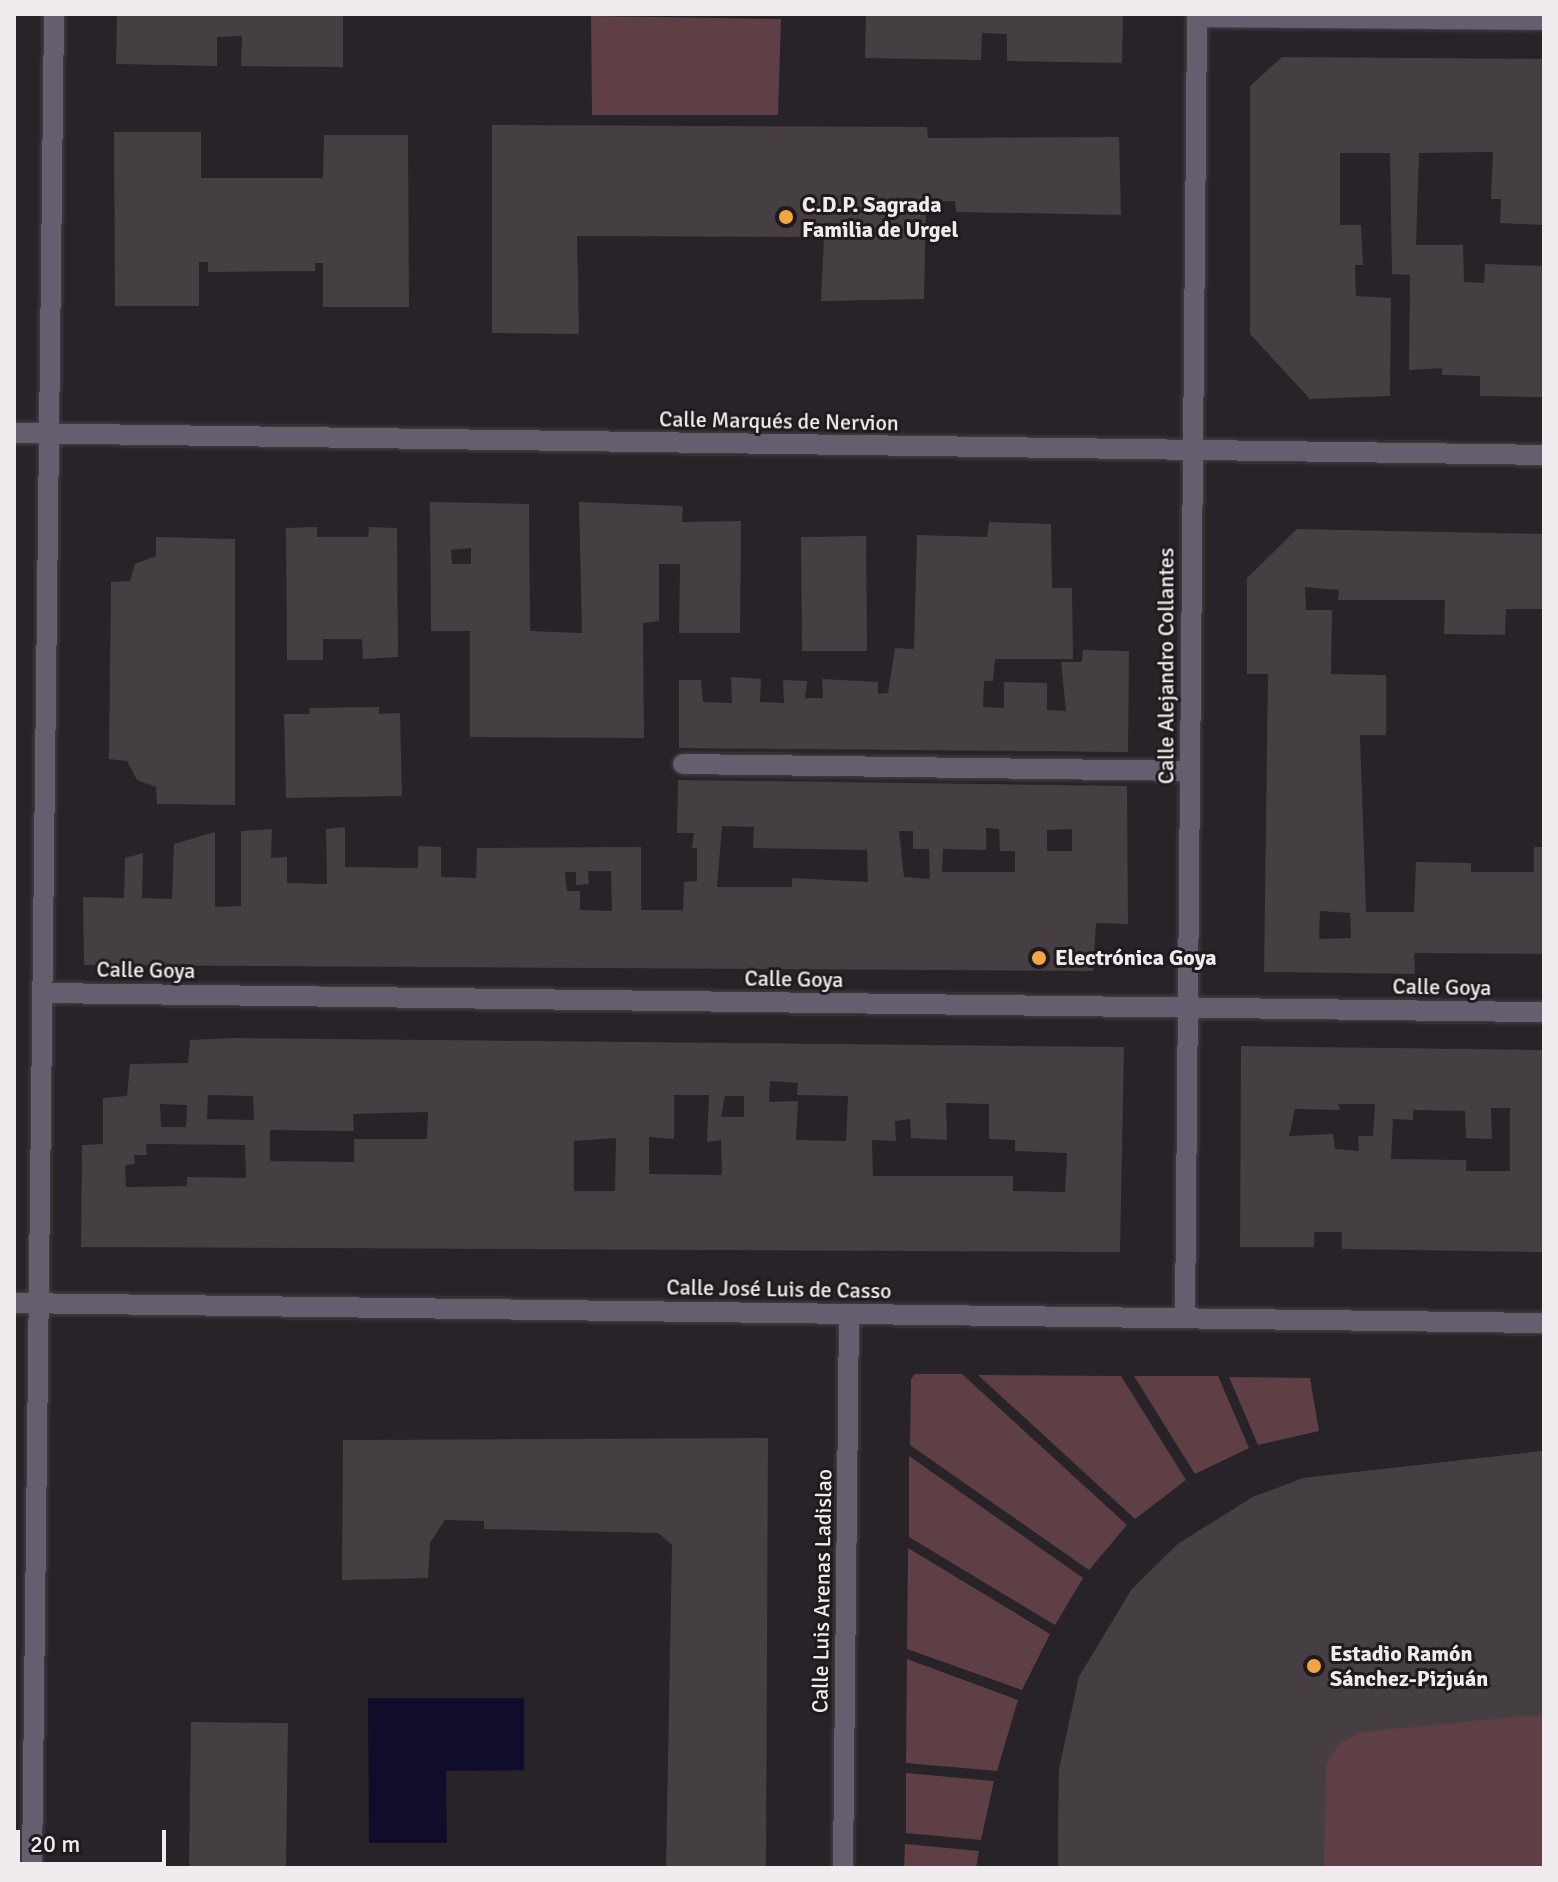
<!DOCTYPE html>
<meta charset="utf-8">
<style>
body{margin:0}
#map{position:relative;width:1558px;height:1882px;overflow:hidden;background:#282328;font-family:Signika,sans-serif}
div>[style]{position:absolute}
.green>*{inset:0;background:#5e3f45}
.water>*{inset:0;background:#100d2a}
.building>*{inset:0;background:#453e42}
.roads{filter:drop-shadow(0 0 2px #443f44) drop-shadow(0 0 2px #443f44)}
.minor>*{height:20px;margin:-10px;padding:0 10px;transform-origin:10px;border-radius:10px;background:#655e6e}
.dots>*{width:22px;height:22px;translate:-50% -50%;box-sizing:border-box;border:4px solid #1e1a1e;border-radius:50%}
span{translate:-50% -50%;white-space:nowrap;text-align:center;line-height:1.15;-webkit-text-stroke:6px #1e1a1e;paint-order:stroke}
.poi-label{font-size:22px;color:#efebef;font-weight:700}
.left{translate:0 -50%;text-align:left}
.street-label{font-size:22px;color:#efebef}
.frame{position:absolute;inset:0;border:16px solid #efebef;pointer-events:none}
.scale{position:absolute;left:16px;top:1830px;width:150px;height:36px;box-sizing:border-box;border:4px solid #efebef;border-top:0;padding-left:10px;font-size:24px;line-height:28px;white-space:nowrap;color:#efebef;-webkit-text-stroke:6px #1e1a1e;paint-order:stroke}
</style>
<div id="map">
<div class="green">
<i style="clip-path:polygon(591px 16px,781px 19px,778px 115px,592px 115px)"></i>
<i style="clip-path:polygon(915px 1374px,962px 1374px,1127px 1525px,1089px 1570px,910px 1445px,911px 1379px)"></i>
<i style="clip-path:polygon(978px 1375px,1121px 1376px,1186px 1480px,1135px 1519px)"></i>
<i style="clip-path:polygon(1134px 1376px,1218px 1376px,1249px 1448px,1195px 1474px)"></i>
<i style="clip-path:polygon(1229px 1377px,1310px 1378px,1319px 1431px,1258px 1445px)"></i>
<i style="clip-path:polygon(1544px 1451px,1544px 1868px,1058px 1868px,1059px 1770px,1079px 1677px,1132px 1589px,1178px 1544px,1253px 1497px,1304px 1478px)"></i>
<i style="clip-path:polygon(909px 1456px,1083px 1578px,1055px 1625px,909px 1537px)"></i>
<i style="clip-path:polygon(908px 1548px,1050px 1634px,1022px 1690px,907px 1649px)"></i>
<i style="clip-path:polygon(907px 1659px,1018px 1700px,997px 1771px,906px 1763px)"></i>
<i style="clip-path:polygon(906px 1773px,994px 1781px,981px 1840px,906px 1833px)"></i>
<i style="clip-path:polygon(905px 1844px,979px 1851px,976px 1868px,904px 1868px)"></i>
</div>
<div class="water">
<i style="clip-path:polygon(368px 1698px,524px 1698px,524px 1770px,446px 1771px,447px 1843px,369px 1843px)"></i>
</div>
<div class="building">
<i style="clip-path:polygon(117px 14px,343px 14px,343px 67px,241px 66px,242px 36px,217px 37px,217px 66px,116px 64px)"></i>
<i style="clip-path:polygon(866px 14px,1123px 14px,1122px 63px,1007px 61px,1007px 34px,982px 33px,981px 60px,865px 58px)"></i>
<i style="clip-path:polygon(1282px 57px,1544px 59px,1544px 225px,1500px 223px,1501px 199px,1491px 199px,1493px 152px,1419px 153px,1416px 245px,1463px 245px,1464px 282px,1484px 283px,1485px 264px,1544px 266px,1543px 397px,1480px 396px,1480px 376px,1442px 375px,1442px 368px,1409px 370px,1410px 275px,1392px 274px,1390px 153px,1340px 153px,1340px 225px,1361px 225px,1363px 265px,1355px 265px,1356px 296px,1391px 298px,1390px 396px,1310px 399px,1250px 334px,1250px 86px)"></i>
<i style="clip-path:polygon(492px 125px,927px 127px,928px 138px,1119px 137px,1121px 215px,956px 212px,955px 201px,926px 202px,924px 299px,821px 301px,824px 237px,577px 236px,579px 334px,492px 333px)"></i>
<i style="clip-path:polygon(114px 132px,201px 132px,201px 178px,323px 178px,324px 135px,408px 135px,409px 307px,323px 307px,323px 263px,315px 263px,315px 271px,208px 272px,208px 262px,199px 262px,199px 306px,115px 306px)"></i>
<i style="clip-path:polygon(evenodd,430px 502px,529px 504px,530px 631px,582px 633px,579px 502px,683px 506px,682px 522px,741px 521px,740px 633px,679px 633px,680px 564px,659px 564px,659px 621px,643px 623px,644px 738px,470px 737px,470px 631px,431px 631px,430px 502px,471px 548px,471px 564px,452px 564px,451px 550px,471px 548px)"></i>
<i style="clip-path:polygon(989px 522px,1051px 524px,1052px 588px,1072px 588px,1073px 659px,995px 659px,993px 681px,984px 681px,983px 707px,1004px 708px,1004px 682px,1047px 683px,1047px 710px,1066px 711px,1061px 662px,1082px 662px,1083px 650px,1129px 651px,1128px 752px,679px 748px,679px 680px,701px 680px,703px 702px,732px 703px,731px 677px,761px 679px,760px 702px,784px 703px,783px 680px,807px 681px,805px 698px,823px 698px,822px 679px,878px 682px,878px 694px,888px 693px,895px 648px,914px 649px,917px 535px,987px 537px)"></i>
<i style="clip-path:polygon(317px 527px,317px 537px,368px 537px,369px 527px,397px 528px,398px 657px,363px 659px,362px 639px,323px 639px,323px 660px,287px 660px,286px 528px)"></i>
<i style="clip-path:polygon(evenodd,1297px 529px,1544px 534px,1544px 609px,1506px 609px,1505px 635px,1444px 634px,1445px 600px,1338px 600px,1339px 590px,1305px 587px,1306px 610px,1332px 610px,1331px 674px,1386px 675px,1386px 735px,1360px 735px,1366px 912px,1414px 912px,1416px 862px,1471px 863px,1471px 872px,1534px 872px,1534px 847px,1544px 847px,1544px 954px,1414px 953px,1415px 974px,1264px 972px,1268px 674px,1247px 674px,1247px 578px,1297px 529px,1320px 911px,1350px 913px,1351px 938px,1319px 939px,1320px 911px)"></i>
<i style="clip-path:polygon(866px 536px,867px 651px,802px 651px,801px 537px)"></i>
<i style="clip-path:polygon(156px 537px,235px 539px,235px 805px,157px 804px,156px 787px,137px 780px,127px 761px,109px 759px,111px 582px,130px 581px,135px 564px,156px 556px)"></i>
<i style="clip-path:polygon(379px 707px,379px 714px,400px 713px,402px 796px,286px 798px,284px 714px,310px 714px,309px 708px)"></i>
<i style="clip-path:polygon(evenodd,678px 780px,1127px 786px,1128px 924px,1096px 923px,1093px 971px,84px 965px,83px 897px,124px 898px,125px 858px,143px 853px,142px 898px,172px 899px,174px 844px,215px 832px,215px 907px,241px 906px,241px 831px,272px 829px,271px 858px,287px 857px,287px 883px,327px 884px,326px 829px,345px 827px,345px 867px,418px 868px,418px 846px,441px 847px,441px 877px,476px 878px,477px 848px,641px 847px,641px 910px,683px 910px,684px 882px,697px 881px,697px 848px,692px 848px,694px 833px,677px 833px,678px 780px,722px 826px,754px 827px,753px 848px,867px 850px,868px 882px,792px 878px,792px 887px,717px 887px,722px 826px,678px 780px,986px 828px,999px 829px,1000px 851px,1015px 851px,1015px 872px,942px 872px,943px 849px,986px 850px,986px 828px,678px 780px,1072px 829px,1072px 851px,1047px 851px,1047px 830px,1072px 829px,678px 780px,899px 831px,913px 831px,913px 849px,929px 849px,930px 879px,904px 877px,899px 831px,678px 780px,588px 871px,611px 871px,612px 911px,580px 910px,580px 891px,567px 891px,565px 872px,576px 872px,576px 885px,589px 884px,588px 871px)"></i>
<i style="clip-path:polygon(evenodd,232px 1038px,1124px 1047px,1120px 1252px,81px 1247px,82px 1145px,103px 1144px,103px 1098px,127px 1096px,130px 1064px,188px 1063px,190px 1040px,232px 1038px,770px 1081px,798px 1083px,797px 1095px,848px 1096px,846px 1141px,796px 1140px,798px 1101px,769px 1102px,770px 1081px,232px 1038px,208px 1095px,253px 1096px,254px 1120px,207px 1119px,208px 1095px,232px 1038px,674px 1095px,709px 1095px,707px 1142px,721px 1140px,722px 1175px,649px 1174px,649px 1137px,674px 1139px,674px 1095px,232px 1038px,725px 1096px,744px 1096px,744px 1117px,721px 1117px,725px 1096px,232px 1038px,946px 1103px,989px 1104px,989px 1139px,1015px 1140px,1015px 1151px,1067px 1153px,1065px 1192px,1013px 1191px,1013px 1176px,873px 1176px,872px 1140px,896px 1141px,895px 1121px,910px 1119px,911px 1138px,947px 1140px,946px 1103px,232px 1038px,160px 1104px,187px 1105px,186px 1127px,161px 1127px,160px 1104px,232px 1038px,428px 1112px,427px 1139px,354px 1139px,354px 1162px,270px 1161px,270px 1130px,354px 1131px,353px 1114px,428px 1112px,232px 1038px,616px 1138px,615px 1191px,574px 1191px,574px 1141px,616px 1138px,232px 1038px,146px 1144px,245px 1145px,246px 1178px,187px 1177px,187px 1186px,126px 1187px,125px 1165px,135px 1164px,134px 1155px,147px 1155px,146px 1144px)"></i>
<i style="clip-path:polygon(evenodd,1241px 1046px,1544px 1050px,1544px 1252px,1342px 1249px,1342px 1232px,1314px 1232px,1314px 1247px,1240px 1247px,1241px 1046px,1338px 1104px,1375px 1104px,1373px 1136px,1358px 1136px,1359px 1151px,1335px 1149px,1333px 1134px,1289px 1136px,1295px 1109px,1340px 1110px,1338px 1104px,1241px 1046px,1491px 1108px,1510px 1108px,1510px 1171px,1466px 1171px,1466px 1160px,1391px 1159px,1393px 1119px,1413px 1120px,1413px 1110px,1465px 1111px,1466px 1138px,1492px 1139px,1491px 1108px)"></i>
<i style="clip-path:polygon(768px 1438px,766px 1868px,666px 1868px,672px 1545px,658px 1533px,484px 1529px,484px 1521px,445px 1520px,430px 1543px,428px 1578px,342px 1580px,343px 1440px)"></i>
<i style="clip-path:polygon(1544px 1451px,1544px 1714px,1361px 1732px,1339px 1744px,1326px 1764px,1324px 1868px,1058px 1868px,1059px 1770px,1079px 1677px,1132px 1589px,1178px 1544px,1253px 1497px,1304px 1478px)"></i>
<i style="clip-path:polygon(191px 1722px,288px 1723px,286px 1868px,189px 1868px)"></i>
</div>
<div class="roads">
<div class="minor">
<i style="left:1197px;top:17px;width:347px;rotate:0.5deg"></i>
<i style="left:14px;top:433px;width:1530px;rotate:0.82deg"></i>
<i style="left:683px;top:764px;width:507px;rotate:0.79deg"></i>
<i style="left:43px;top:993px;width:1501px;rotate:0.73deg"></i>
<i style="left:14px;top:1303px;width:1530px;rotate:0.75deg"></i>
<i style="left:1185px;top:1318px;width:1304px;rotate:-89.47deg"></i>
<i style="left:32px;top:1868px;width:1854px;rotate:-89.32deg"></i>
<i style="left:843px;top:1868px;width:554px;rotate:-89.38deg"></i>
</div>
</div>
<div class="dots">
<i style="left:786px;top:217px;background:#f3a443"></i>
<i style="left:1039px;top:958px;background:#f3a443"></i>
<i style="left:1314px;top:1666px;background:#f3a443"></i>
</div>
<div class="poi-label">
<span class="left" style="left:802px;top:217px">C.D.P. Sagrada<br>Familia de Urgel</span>
<span class="left" style="left:1055px;top:958px">Electrónica Goya</span>
<span class="left" style="left:1330px;top:1666px">Estadio Ramón<br>Sánchez-Pizjuán</span>
</div>
<div class="street-label">
<span style="left:779px;top:421px;rotate:1deg">Calle Marqués de Nervion</span>
<span style="left:1166px;top:666px;rotate:-90deg">Calle Alejandro Collantes</span>
<span style="left:146px;top:970px;rotate:1deg">Calle Goya</span>
<span style="left:794px;top:979px;rotate:1deg">Calle Goya</span>
<span style="left:1442px;top:987px;rotate:1deg">Calle Goya</span>
<span style="left:779px;top:1289px;rotate:1deg">Calle José Luis de Casso</span>
<span style="left:822px;top:1591px;rotate:-89deg">Calle Luis Arenas Ladislao</span>
</div>
<div class="frame"></div>
<div class="scale">20 m</div>
</div>
